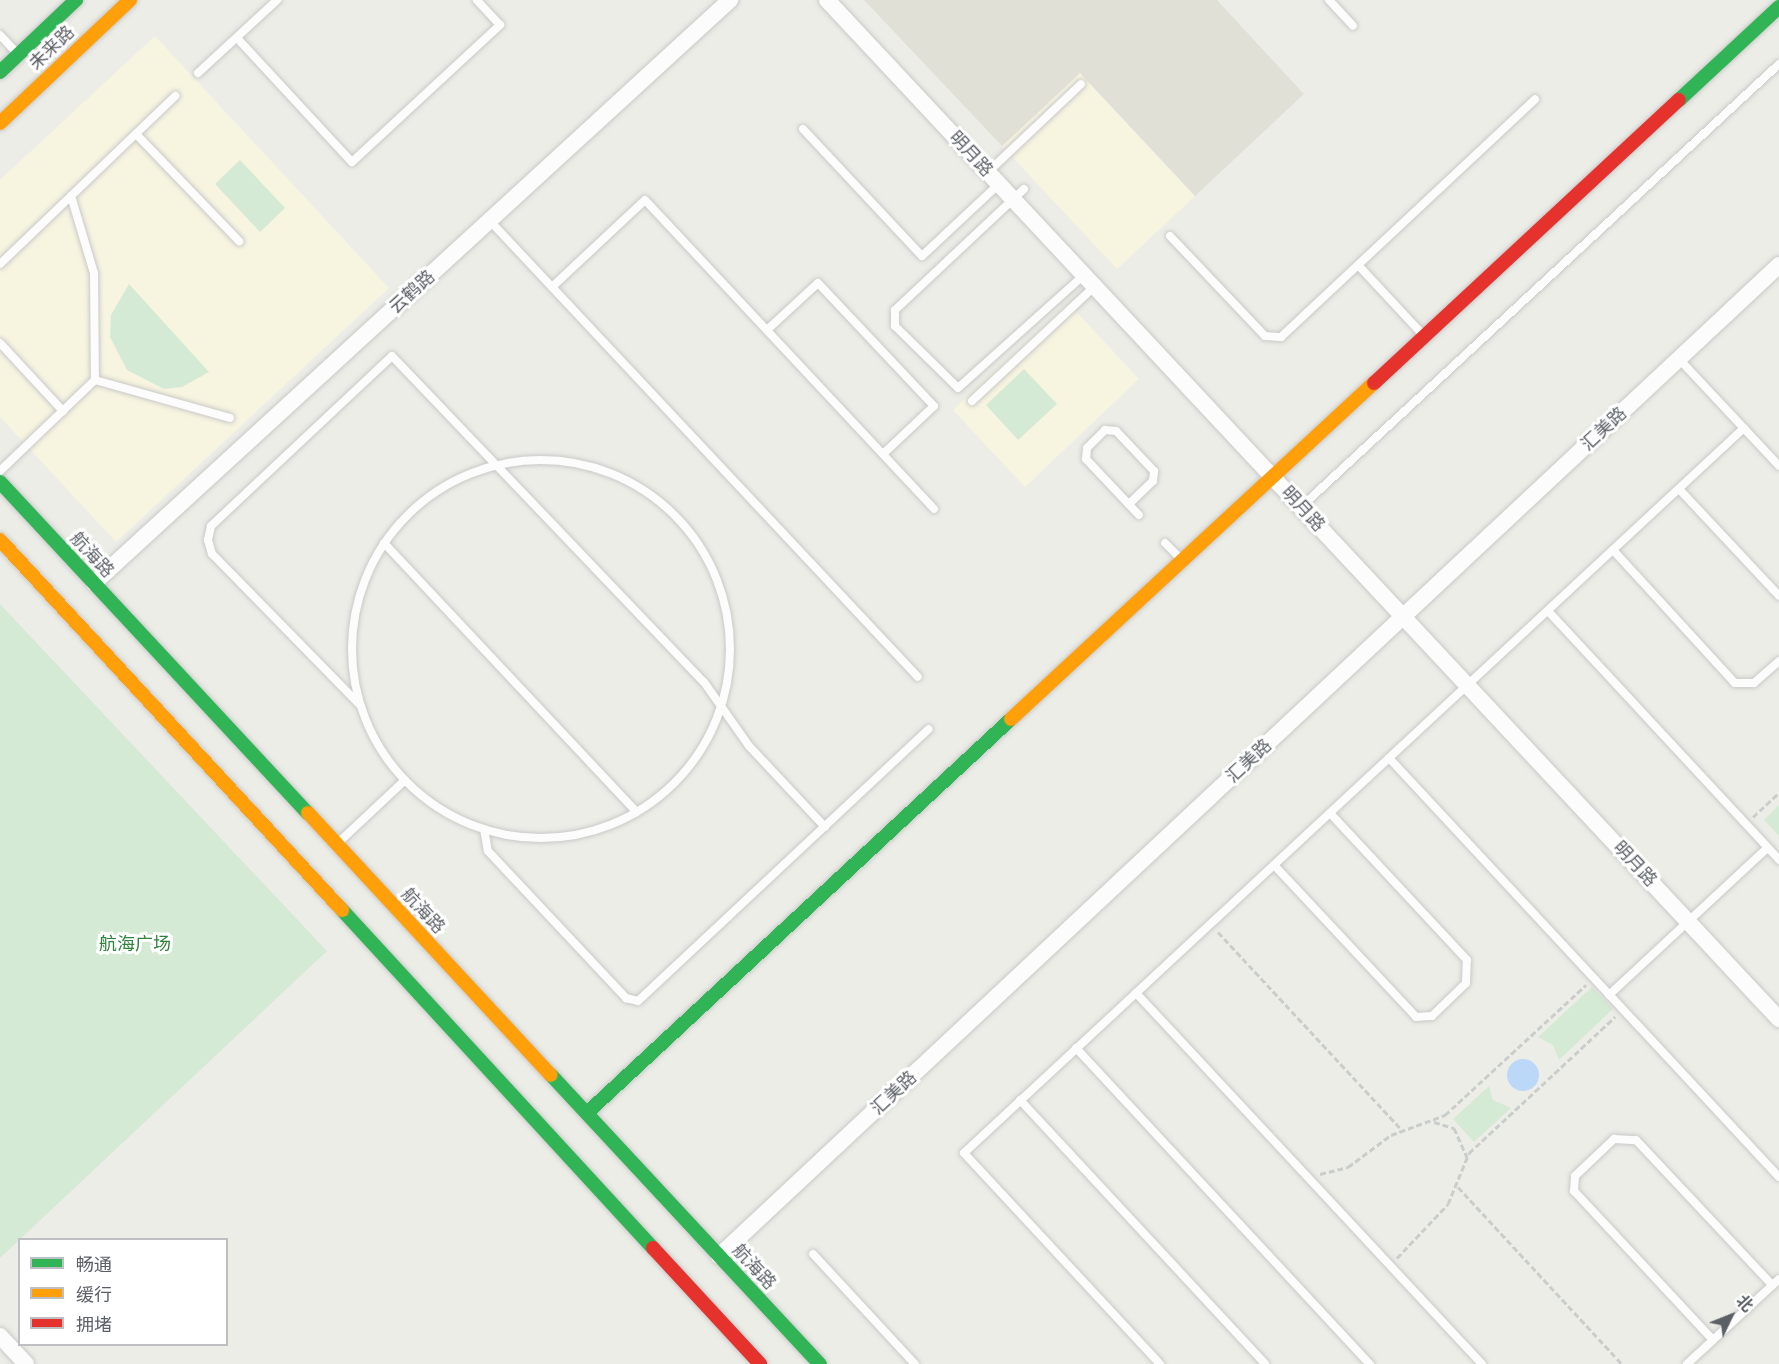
<!DOCTYPE html>
<meta charset="utf-8">
<style>
body{margin:0}
#map{position:relative;width:1779px;height:1364px;overflow:hidden;background:#edede8;font-family:Karla,"Noto Sans SC",sans-serif}
div>[style]{position:absolute}
.commercial>*{inset:0;background:#f7f4e0}
.education>*{inset:0;background:#e0e0d7}
.green>*{inset:0;background:#d4ead4}
.water>*{inset:0;background:#bbd8f8}
.round{border-radius:50%}
.path>*{height:3px;margin-top:-1.5px;transform-origin:0;background:repeating-linear-gradient(90deg,#c9cecb 0 6px,transparent 0 9px)}
.roads{filter:drop-shadow(0 0 2px #c9cac8) drop-shadow(0 0 2px #c9cac8)}
.lane>*{height:8px;margin:-4px;padding:0 4px;transform-origin:4px;border-radius:4px;background:#fcfcfc}
.lane>.ring{margin:-4px;padding:0;box-sizing:content-box;background:none;border:8px solid #fcfcfc;border-radius:50%}
.street>*{height:16px;margin:-8px;padding:0 8px;transform-origin:8px;border-radius:8px;background:#fcfcfc}
.fast>*{height:14px;margin:-7px;padding:0 7px;transform-origin:7px;border-radius:7px;background:#30b455}
.slow>*{height:14px;margin:-7px;padding:0 7px;transform-origin:7px;border-radius:7px;background:#ff9f0a}
.jam>*{height:14px;margin:-7px;padding:0 7px;transform-origin:7px;border-radius:7px;background:#e5322d}
span{translate:-50% -50%;white-space:nowrap;text-align:center;line-height:1.15;-webkit-text-stroke:6px #fff;paint-order:stroke}
.street-label{font-size:18px;color:#5c6066}
.park-label{font-size:18px;color:#30823c}
.legend{position:absolute;left:18px;top:1238px;width:210px;height:108px;box-sizing:border-box;background:#fff;border:2px solid #bebfc2;margin:0;padding:8px 10px;list-style:none;font-size:18px;color:#5c6066}
.legend li{display:flex;align-items:center;gap:12px;height:30px}
.legend b{width:30px;border:2px solid #bebfc2}
.north{position:absolute;left:1701px;top:1286px;width:60px;height:60px;-webkit-text-stroke:4px #fff;paint-order:stroke;rotate:47deg;font-size:16px;font-weight:700;line-height:24px;text-align:center;color:#5c6066}
.north::after{content:'';display:block;margin:auto;width:21px;height:27px;background:#5c6066;clip-path:polygon(50% 0,100% 100%,50% 72%,0 100%)}
</style>
<div id="map">
<div class="commercial">
<i style="clip-path:polygon(155px 36px,389px 288px,116px 542px,0 417px,0 180px)"></i>
<i style="clip-path:polygon(1080px 73px,1195px 196px,1117px 269px,1002px 146px)"></i>
<i style="clip-path:polygon(1068px 303px,1139px 379px,1025px 487px,953px 410px)"></i>
</div>
<div class="education">
<i style="clip-path:polygon(864px 0,1217px 0,1304px 94px,1195px 196px,1080px 73px,1002px 146px)"></i>
</div>
<div class="green">
<i style="clip-path:polygon(240px 160px,285px 208px,260px 232px,215px 184px)"></i>
<i style="clip-path:polygon(129px 284px,209px 372px,182px 387px,164px 389px,127px 370px,110px 337px,111px 315px)"></i>
<i style="clip-path:polygon(1024px 369px,1057px 404px,1018px 440px,986px 405px)"></i>
<i style="clip-path:polygon(0 604px,327px 951px,0 1258px)"></i>
<i style="clip-path:polygon(1779px 805px,1779px 836px,1764px 820px)"></i>
<i style="clip-path:polygon(1592px 987px,1613px 1009px,1559px 1060px,1553px 1045px,1538px 1037px)"></i>
<i style="clip-path:polygon(1489px 1086px,1493px 1100px,1511px 1108px,1474px 1142px,1453px 1119px)"></i>
</div>
<div class="water">
<i class="round" style="left:1507px;top:1059px;width:32px;height:32px"></i>
</div>
<div class="path">
<i style="left:1753px;top:817px;width:35px;rotate:-43deg"></i>
<i style="left:1218px;top:932px;width:272px;rotate:47.1deg"></i>
<i style="left:1434px;top:1122px;width:21px;rotate:17deg"></i>
<i style="left:1454px;top:1128px;width:32px;rotate:66deg"></i>
<i style="left:1320px;top:1174px;width:29px;rotate:-14deg"></i>
<i style="left:1348px;top:1167px;width:54px;rotate:-36.7deg"></i>
<i style="left:1391px;top:1135px;width:58px;rotate:-20.3deg"></i>
<i style="left:1445px;top:1115px;width:192px;rotate:-42.7deg"></i>
<i style="left:1458px;top:1187px;width:241px;rotate:47.2deg"></i>
<i style="left:1397px;top:1258px;width:74px;rotate:-46.6deg"></i>
<i style="left:1448px;top:1204px;width:55px;rotate:-67.6deg"></i>
<i style="left:1469px;top:1153px;width:200px;rotate:-43deg"></i>
</div>
<div class="roads">
<div class="lane">
<i style="left:1329px;top:0;width:35px;rotate:47deg"></i>
<i style="left:0;top:35px;width:23px;rotate:47deg"></i>
<i style="left:237px;top:38px;width:169px;rotate:47.2deg"></i>
<i style="left:352px;top:162px;width:202px;rotate:-42.8deg"></i>
<i style="left:500px;top:25px;width:34px;rotate:-133deg"></i>
<i style="left:198px;top:73px;width:108px;rotate:-42.7deg"></i>
<i style="left:803px;top:129px;width:174px;rotate:46.9deg"></i>
<i style="left:922px;top:256px;width:105px;rotate:-43.1deg"></i>
<i style="left:136px;top:134px;width:149px;rotate:46.1deg"></i>
<i style="left:988px;top:172px;width:128px;rotate:-43.4deg"></i>
<i style="left:1024px;top:189px;width:177px;rotate:136.8deg"></i>
<i style="left:895px;top:310px;width:16px;rotate:90deg"></i>
<i style="left:895px;top:326px;width:88px;rotate:44.5deg"></i>
<i style="left:958px;top:388px;width:169px;rotate:-41.9deg"></i>
<i style="left:71px;top:196px;width:80px;rotate:73.4deg"></i>
<i style="left:94px;top:273px;width:107px;rotate:89.5deg"></i>
<i style="left:95px;top:380px;width:140px;rotate:15.7deg"></i>
<i style="left:490px;top:221px;width:625px;rotate:46.81deg"></i>
<i style="left:1170px;top:236px;width:138px;rotate:46.5deg"></i>
<i style="left:1265px;top:336px;width:16px;rotate:4deg"></i>
<i style="left:1281px;top:337px;width:348px;rotate:-43.1deg"></i>
<i style="left:0;top:264px;width:243px;rotate:-43.8deg"></i>
<i style="left:1358px;top:265px;width:96px;rotate:47.1deg"></i>
<i style="left:552px;top:287px;width:127px;rotate:-43.1deg"></i>
<i style="left:645px;top:200px;width:423px;rotate:46.9deg"></i>
<i style="left:767px;top:330px;width:69px;rotate:-42.7deg"></i>
<i style="left:818px;top:283px;width:169px;rotate:46.7deg"></i>
<i style="left:934px;top:406px;width:70px;rotate:136.7deg"></i>
<i style="left:0;top:343px;width:93px;rotate:47.2deg"></i>
<i style="left:1679px;top:359px;width:146px;rotate:46.9deg"></i>
<i style="left:972px;top:401px;width:168px;rotate:-43.1deg"></i>
<i class="ring" style="left:352px;top:460px;width:370px;height:370px"></i>
<i style="left:0;top:471px;width:132px;rotate:-43.8deg"></i>
<i style="left:1679px;top:489px;width:146px;rotate:46.9deg"></i>
<i style="left:1129px;top:504px;width:33px;rotate:-44deg"></i>
<i style="left:1153px;top:481px;width:10px;rotate:-84deg"></i>
<i style="left:1154px;top:471px;width:55px;rotate:-133.5deg"></i>
<i style="left:1116px;top:431px;width:11px;rotate:-175deg"></i>
<i style="left:1105px;top:430px;width:25px;rotate:135deg"></i>
<i style="left:1087px;top:448px;width:11px;rotate:95deg"></i>
<i style="left:1086px;top:459px;width:77px;rotate:46.6deg"></i>
<i style="left:1301px;top:507px;width:652px;rotate:-42.82deg"></i>
<i style="left:384px;top:543px;width:369px;rotate:46.8deg"></i>
<i style="left:1165px;top:543px;width:24px;rotate:45deg"></i>
<i style="left:1613px;top:550px;width:180px;rotate:47.5deg"></i>
<i style="left:1735px;top:683px;width:19px"></i>
<i style="left:1754px;top:683px;width:33px;rotate:-41deg"></i>
<i style="left:1548px;top:611px;width:340px;rotate:47.1deg"></i>
<i style="left:361px;top:706px;width:213px;rotate:-134.4deg"></i>
<i style="left:212px;top:554px;width:15px;rotate:-106deg"></i>
<i style="left:208px;top:540px;width:14px;rotate:-78deg"></i>
<i style="left:211px;top:526px;width:248px;rotate:-43.2deg"></i>
<i style="left:392px;top:356px;width:451px;rotate:46.3deg"></i>
<i style="left:704px;top:682px;width:78px;rotate:54.9deg"></i>
<i style="left:749px;top:746px;width:111px;rotate:46.8deg"></i>
<i style="left:1389px;top:758px;width:572px;rotate:47.05deg"></i>
<i style="left:484px;top:829px;width:22px;rotate:80deg"></i>
<i style="left:488px;top:851px;width:202px;rotate:46.8deg"></i>
<i style="left:626px;top:998px;width:12px;rotate:14deg"></i>
<i style="left:638px;top:1001px;width:398px;rotate:-43.1deg"></i>
<i style="left:338px;top:843px;width:92px;rotate:-43.2deg"></i>
<i style="left:1274px;top:865px;width:208px;rotate:46.9deg"></i>
<i style="left:1416px;top:1017px;width:16px;rotate:-4deg"></i>
<i style="left:1432px;top:1016px;width:47px;rotate:-44.1deg"></i>
<i style="left:1466px;top:983px;width:23px;rotate:-88deg"></i>
<i style="left:1467px;top:960px;width:201px;rotate:-133deg"></i>
<i style="left:1136px;top:993px;width:507px;rotate:47deg"></i>
<i style="left:1609px;top:995px;width:216px;rotate:-42.9deg"></i>
<i style="left:1076px;top:1048px;width:432px;rotate:47.1deg"></i>
<i style="left:1020px;top:1100px;width:360px;rotate:47.1deg"></i>
<i style="left:813px;top:1254px;width:150px;rotate:47.2deg"></i>
<i style="left:1713px;top:1340px;width:204px;rotate:-133deg"></i>
<i style="left:1574px;top:1191px;width:15px;rotate:-86deg"></i>
<i style="left:1575px;top:1176px;width:54px;rotate:-43.5deg"></i>
<i style="left:1614px;top:1139px;width:22px;rotate:3deg"></i>
<i style="left:1636px;top:1140px;width:199px;rotate:46.8deg"></i>
<i style="left:1160px;top:1364px;width:288px;rotate:-132.9deg"></i>
<i style="left:964px;top:1153px;width:1065px;rotate:-42.91deg"></i>
<i style="left:1687px;top:1364px;width:125px;rotate:-42.7deg"></i>
</div>
<div class="street">
<i style="left:827px;top:0;width:1395px;rotate:46.95deg"></i>
<i style="left:94px;top:583px;width:863px;rotate:-42.51deg"></i>
<i style="left:719px;top:1256px;width:1451px;rotate:-43.07deg"></i>
<i style="left:0;top:1336px;width:38px;rotate:47deg"></i>
</div>
<div class="fast">
<i style="left:0;top:72px;width:105px;rotate:-43.5deg"></i>
<i style="left:1679px;top:100px;width:137px;rotate:-42.9deg"></i>
<i style="left:0;top:482px;width:452px;rotate:47.1deg"></i>
<i style="left:342px;top:910px;width:459px;rotate:47.4deg"></i>
<i style="left:551px;top:1075px;width:395px;rotate:47.1deg"></i>
<i style="left:587px;top:1113px;width:579px;rotate:-42.9deg"></i>
</div>
<div class="slow">
<i style="left:0;top:123px;width:179px;rotate:-43.4deg"></i>
<i style="left:0;top:540px;width:504px;rotate:47.25deg"></i>
<i style="left:1011px;top:719px;width:495px;rotate:-42.8deg"></i>
<i style="left:308px;top:813px;width:357px;rotate:47.2deg"></i>
</div>
<div class="jam">
<i style="left:1374px;top:383px;width:416px;rotate:-42.9deg"></i>
<i style="left:653px;top:1248px;width:158px;rotate:47.3deg"></i>
</div>
</div>
<div class="street-label">
<span style="left:52px;top:48px;rotate:-44deg">未来路</span>
<span style="left:971px;top:154px;rotate:47deg">明月路</span>
<span style="left:412px;top:292px;rotate:-42deg">云鹤路</span>
<span style="left:1604px;top:429px;rotate:-43deg">汇美路</span>
<span style="left:1303px;top:509px;rotate:47deg">明月路</span>
<span style="left:92px;top:555px;rotate:47deg">航海路</span>
<span style="left:1249px;top:761px;rotate:-43deg">汇美路</span>
<span style="left:1635px;top:864px;rotate:47deg">明月路</span>
<span style="left:423px;top:911px;rotate:47deg">航海路</span>
<span style="left:894px;top:1093px;rotate:-43deg">汇美路</span>
<span style="left:754px;top:1267px;rotate:47deg">航海路</span>
</div>
<div class="park-label">
<span style="left:135px;top:944px">航海广场</span>
</div>
<ul class="legend">
<li><b style="height:8px;background:#30b455"></b>畅通</li>
<li><b style="height:8px;background:#ff9f0a"></b>缓行</li>
<li><b style="height:8px;background:#e5322d"></b>拥堵</li>
</ul>
<div class="north">北</div>
</div>
